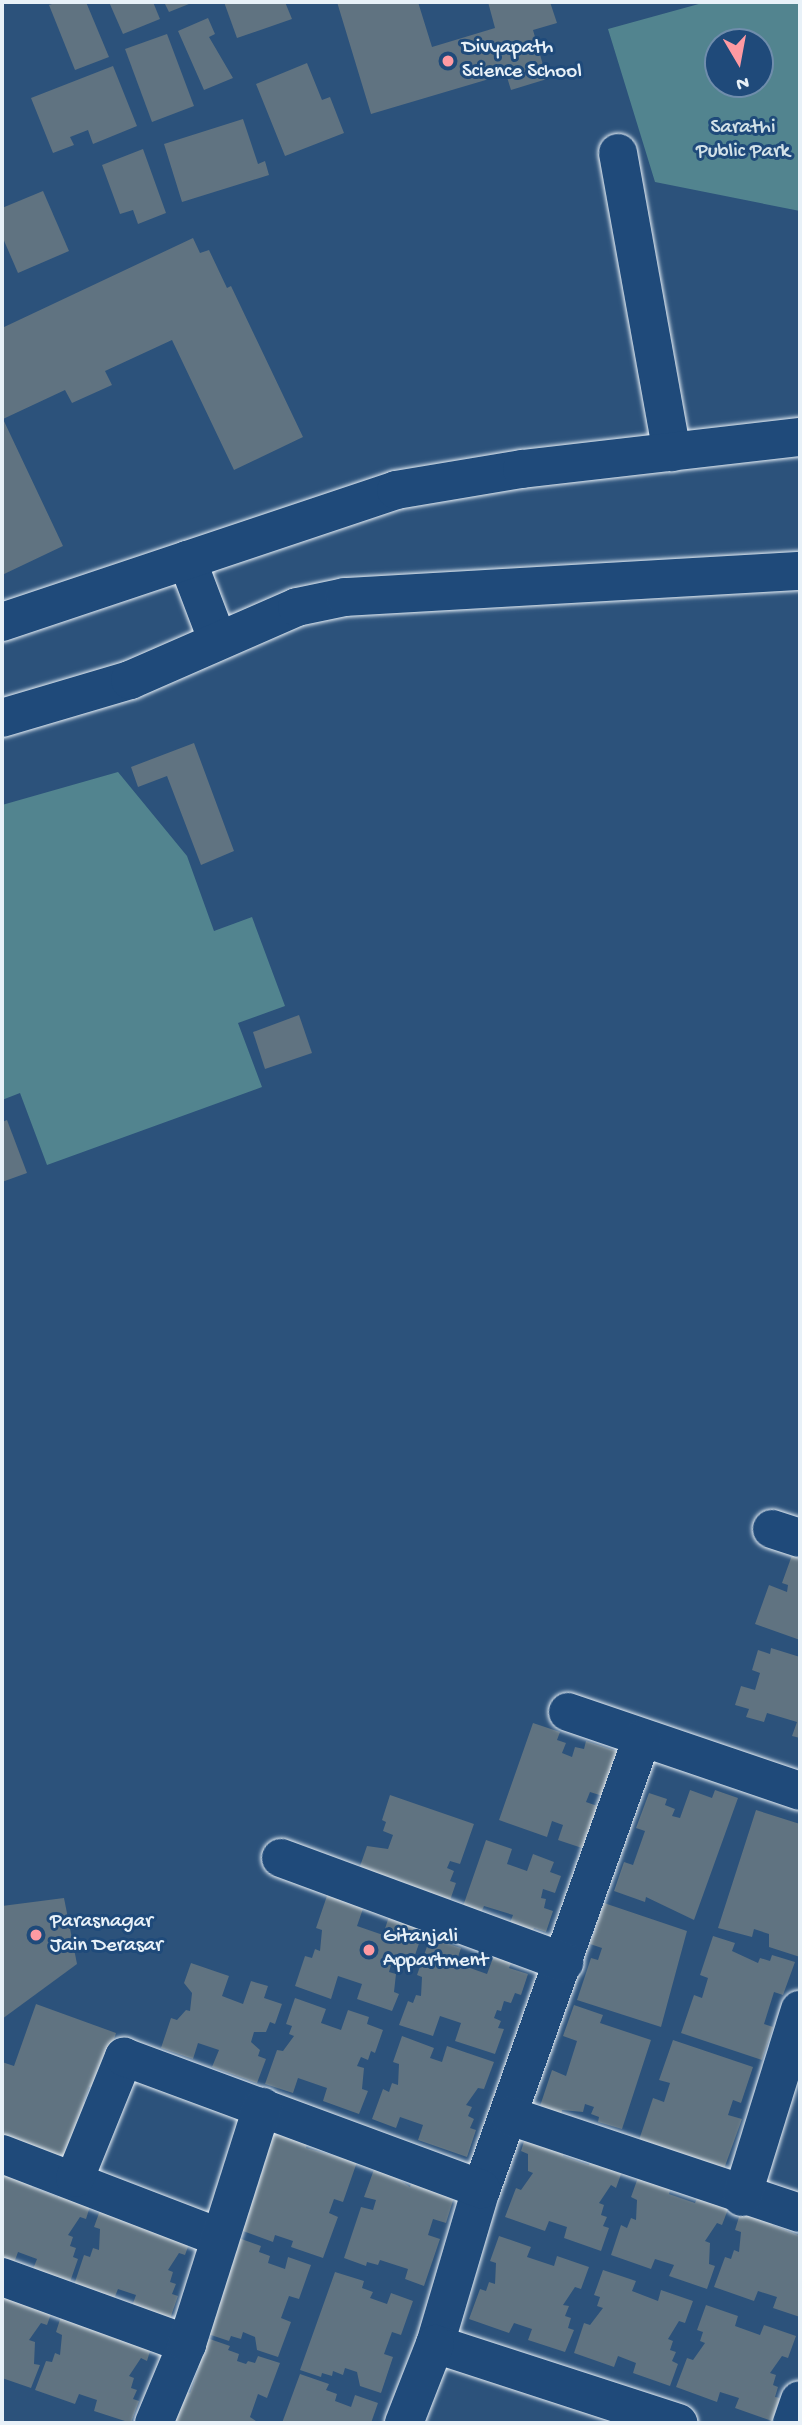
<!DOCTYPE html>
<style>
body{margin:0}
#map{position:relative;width:802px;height:2425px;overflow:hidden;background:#2c527b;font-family:"Gochi Hand",sans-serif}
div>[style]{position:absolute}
.green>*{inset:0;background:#52848f}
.building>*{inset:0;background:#607381}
.roads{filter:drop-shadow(0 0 2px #e8f1f8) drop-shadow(0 0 2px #e8f1f8)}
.minor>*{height:38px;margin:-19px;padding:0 19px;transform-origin:19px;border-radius:19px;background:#1f4a7a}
.dots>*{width:19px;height:19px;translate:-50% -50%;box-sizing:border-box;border:4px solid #1f4a7a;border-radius:50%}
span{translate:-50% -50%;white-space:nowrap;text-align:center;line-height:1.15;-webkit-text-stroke:6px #1f4a7a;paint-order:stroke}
.poi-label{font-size:21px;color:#e8f1f8}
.left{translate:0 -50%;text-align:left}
.park-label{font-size:21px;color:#d2e1e8}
.frame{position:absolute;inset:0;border:4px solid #e8f1f8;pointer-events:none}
.north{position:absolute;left:704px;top:28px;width:70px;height:70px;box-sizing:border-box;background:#1f4a7a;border:2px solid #6f8dac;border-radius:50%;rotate:170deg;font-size:19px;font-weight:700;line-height:28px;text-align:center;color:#e8f1f8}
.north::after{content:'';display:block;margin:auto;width:24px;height:32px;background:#ff9aa2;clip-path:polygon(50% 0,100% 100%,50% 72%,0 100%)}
</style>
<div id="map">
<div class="green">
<i style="clip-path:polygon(evenodd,706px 2px,800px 2px,800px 211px,655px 182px,608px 29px,706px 2px,718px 42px,760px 42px,760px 84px,718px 84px,718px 42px)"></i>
<i style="clip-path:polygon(118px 772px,187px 856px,214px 931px,252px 917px,285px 1006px,238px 1023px,262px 1087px,47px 1165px,20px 1093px,2px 1100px,2px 805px)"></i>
</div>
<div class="building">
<i style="clip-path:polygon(58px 2px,86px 2px,109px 57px,75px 70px,49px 5px)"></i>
<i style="clip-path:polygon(109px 2px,153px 2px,160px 19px,123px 34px)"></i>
<i style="clip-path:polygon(164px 2px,194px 2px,169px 12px)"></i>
<i style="clip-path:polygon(224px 2px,285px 2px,292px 19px,237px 38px)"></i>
<i style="clip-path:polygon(337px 2px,418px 2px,432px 47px,495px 28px,488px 2px,550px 2px,557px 23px,533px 30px,547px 79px,511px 90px,506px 74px,371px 114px)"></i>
<i style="clip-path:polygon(208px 18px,215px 34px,209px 37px,233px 78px,204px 90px,178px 31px)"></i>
<i style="clip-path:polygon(167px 34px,194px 106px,152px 122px,125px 49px)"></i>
<i style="clip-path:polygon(307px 63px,322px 100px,330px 97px,344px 133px,285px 156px,256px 84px)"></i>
<i style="clip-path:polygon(113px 66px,137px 126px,93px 144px,88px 130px,70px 137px,74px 145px,53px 153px,31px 98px)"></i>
<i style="clip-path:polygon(243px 119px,258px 164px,265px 161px,269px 175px,182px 202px,164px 144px)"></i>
<i style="clip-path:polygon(143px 149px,166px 213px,138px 224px,133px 210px,120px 214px,102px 165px)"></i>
<i style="clip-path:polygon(43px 191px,69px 251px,18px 273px,2px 236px,2px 208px)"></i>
<i style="clip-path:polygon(193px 238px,200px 253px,209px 250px,227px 288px,231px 286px,303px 437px,234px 470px,172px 340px,105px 371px,112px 385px,72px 403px,65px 390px,3px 419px,63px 546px,2px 575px,2px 328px)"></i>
<i style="clip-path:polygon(194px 743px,234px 851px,201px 865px,167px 776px,138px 787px,131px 767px)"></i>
<i style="clip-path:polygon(299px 1015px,312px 1053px,265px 1069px,253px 1032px)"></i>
<i style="clip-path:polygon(7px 1120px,27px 1173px,2px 1182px,2px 1122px)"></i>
<i style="clip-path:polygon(796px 1544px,800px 1545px,800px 1640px,755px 1624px,769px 1585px,787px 1592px,788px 1585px,782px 1583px)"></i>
<i style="clip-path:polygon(771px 1648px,800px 1657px,800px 1738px,792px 1736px,797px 1722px,767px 1713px,764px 1722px,746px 1717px,749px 1709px,735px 1705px,741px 1686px,755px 1690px,760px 1673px,752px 1670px,758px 1650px,770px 1654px)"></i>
<i style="clip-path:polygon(533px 1723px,560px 1732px,557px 1740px,566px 1743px,562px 1753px,572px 1757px,575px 1747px,584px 1749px,586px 1741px,622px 1753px,606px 1797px,590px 1792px,586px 1802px,603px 1808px,588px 1850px,558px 1840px,563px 1825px,552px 1821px,547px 1837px,499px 1820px)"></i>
<i style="clip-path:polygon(690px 1790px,712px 1798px,715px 1790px,738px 1798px,694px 1920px,646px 1897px,645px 1902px,614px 1891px,624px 1862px,633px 1865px,645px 1831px,636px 1828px,649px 1793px,667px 1799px,665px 1805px,675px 1809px,672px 1816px,680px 1818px)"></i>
<i style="clip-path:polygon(390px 1795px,474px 1824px,460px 1864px,450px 1861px,447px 1868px,454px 1871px,450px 1881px,456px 1883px,446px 1912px,359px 1869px,367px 1846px,388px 1849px,393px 1835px,383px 1831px,386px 1822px,382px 1820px)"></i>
<i style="clip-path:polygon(756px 1810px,800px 1824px,800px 1957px,769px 1947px,769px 1934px,754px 1929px,752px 1937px,718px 1928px)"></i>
<i style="clip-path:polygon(486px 1840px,512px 1849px,507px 1864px,527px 1871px,533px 1854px,554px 1862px,550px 1872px,561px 1876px,555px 1893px,543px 1889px,541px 1898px,546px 1899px,544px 1908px,553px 1911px,546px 1932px,534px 1928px,531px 1935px,508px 1928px,513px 1915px,484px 1906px,480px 1915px,462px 1909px)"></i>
<i style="clip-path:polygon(330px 1887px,366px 1900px,357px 1926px,383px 1935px,391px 1910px,424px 1929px,415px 1955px,402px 1958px,398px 1968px,391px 1965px,389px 1972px,396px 1974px,394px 1992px,399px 1994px,392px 2011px,357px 1999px,362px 1984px,338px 1976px,331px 1999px,295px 1986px,305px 1956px,312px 1958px,315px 1949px,320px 1951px,322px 1930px,316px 1928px)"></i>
<i style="clip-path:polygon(64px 1898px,77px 1964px,2px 2019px,2px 1906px)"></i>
<i style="clip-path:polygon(604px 1903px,687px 1931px,661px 2027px,577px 2000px,591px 1958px,598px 1960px,602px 1948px,590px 1944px)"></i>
<i style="clip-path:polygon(713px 1936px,735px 1943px,732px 1951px,758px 1963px,760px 1958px,770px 1961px,772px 1955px,795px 1962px,783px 1995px,774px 1992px,764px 2024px,773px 2027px,762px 2060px,681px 2033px,694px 1995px,702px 1998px,708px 1978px,700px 1975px)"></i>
<i style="clip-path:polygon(430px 1938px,461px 1948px,456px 1963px,487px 1974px,496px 1950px,514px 1956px,509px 1968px,528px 1974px,521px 1995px,515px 1993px,511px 2003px,504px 2001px,501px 2011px,497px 2010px,494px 2018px,501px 2021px,498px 2028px,504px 2029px,495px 2054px,455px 2041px,461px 2023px,440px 2016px,433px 2036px,399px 2025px,408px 2001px,413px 2003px,416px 1995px,421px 1996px,422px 1977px,417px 1975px)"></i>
<i style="clip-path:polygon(191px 1963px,229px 1976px,222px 1996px,243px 2004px,251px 1981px,268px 1986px,264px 1998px,282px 2004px,275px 2024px,270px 2022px,266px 2032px,254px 2032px,251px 2042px,260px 2050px,258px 2056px,266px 2059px,257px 2083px,212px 2067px,219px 2050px,198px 2043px,193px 2059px,161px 2048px,171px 2018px,177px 2020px,186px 2010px,190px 2011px,192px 1993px,184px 1983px)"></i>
<i style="clip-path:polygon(295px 1998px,326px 2009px,321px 2023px,341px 2030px,348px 2010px,369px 2017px,367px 2024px,383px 2030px,375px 2053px,371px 2051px,368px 2060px,361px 2057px,357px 2066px,364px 2068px,362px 2089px,368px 2091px,359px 2114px,323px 2101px,327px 2088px,298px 2078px,293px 2093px,265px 2084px,277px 2050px,283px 2051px,294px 2036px,289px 2034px,292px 2026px,286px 2024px)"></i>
<i style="clip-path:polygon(36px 2004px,116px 2033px,98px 2091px,89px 2087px,84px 2102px,101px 2108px,80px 2165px,2px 2137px,2px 2062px,14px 2066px)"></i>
<i style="clip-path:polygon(574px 2005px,603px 2015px,600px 2023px,651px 2040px,622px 2129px,598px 2122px,599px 2117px,591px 2114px,594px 2107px,585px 2104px,583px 2112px,562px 2110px,561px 2116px,539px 2109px,552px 2070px,566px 2076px,577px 2041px,563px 2036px)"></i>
<i style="clip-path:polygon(402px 2036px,434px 2048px,430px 2058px,442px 2062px,447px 2046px,494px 2062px,484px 2089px,478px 2088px,466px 2105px,472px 2107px,468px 2116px,474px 2119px,470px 2128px,476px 2130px,467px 2157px,418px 2140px,423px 2125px,400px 2117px,396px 2128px,372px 2119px,383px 2089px,389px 2092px,392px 2083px,398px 2085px,399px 2064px,393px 2062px)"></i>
<i style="clip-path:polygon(673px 2040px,753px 2067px,741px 2103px,733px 2100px,728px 2115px,742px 2119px,724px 2169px,639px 2140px,653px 2098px,664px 2102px,670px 2083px,659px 2080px)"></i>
<i style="clip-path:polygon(271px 2116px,308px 2141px,306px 2148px,357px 2162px,343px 2202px,334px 2199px,329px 2213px,338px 2217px,323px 2258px,291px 2247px,293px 2241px,275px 2235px,273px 2242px,232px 2227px)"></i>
<i style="clip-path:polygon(527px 2132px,566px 2145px,563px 2156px,589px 2165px,593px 2154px,624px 2166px,616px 2188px,611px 2185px,599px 2203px,604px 2205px,601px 2215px,607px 2217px,603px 2226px,609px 2228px,601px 2251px,564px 2238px,567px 2227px,549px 2221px,545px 2231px,505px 2217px,516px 2188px,521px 2190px,533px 2173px,528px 2171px,528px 2154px,521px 2151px)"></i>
<i style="clip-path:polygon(376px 2164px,410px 2187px,412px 2180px,457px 2188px,446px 2223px,433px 2219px,428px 2235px,440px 2239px,424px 2286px,405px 2279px,408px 2269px,380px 2260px,378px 2265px,367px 2262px,366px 2266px,344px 2258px,361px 2207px,373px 2210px,376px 2200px,364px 2197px)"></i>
<i style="clip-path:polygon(2px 2170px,36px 2177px,32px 2187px,58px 2197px,62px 2186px,93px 2197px,86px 2219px,80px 2217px,68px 2235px,73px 2237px,70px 2246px,76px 2248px,73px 2257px,78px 2259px,70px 2282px,33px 2269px,37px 2259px,18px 2252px,14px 2263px,2px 2259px)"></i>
<i style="clip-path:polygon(640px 2172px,672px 2184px,669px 2194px,695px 2203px,699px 2193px,730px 2204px,722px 2225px,717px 2223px,705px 2241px,710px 2243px,709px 2264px,715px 2266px,707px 2289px,669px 2276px,674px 2265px,655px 2259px,651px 2269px,611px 2255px,621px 2225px,627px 2228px,631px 2218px,636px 2220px,637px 2200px,631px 2197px)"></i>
<i style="clip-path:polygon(103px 2202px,193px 2233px,185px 2255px,179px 2253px,168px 2270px,173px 2272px,170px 2282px,176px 2284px,172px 2294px,178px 2296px,170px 2319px,132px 2306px,136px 2295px,118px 2289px,114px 2299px,74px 2285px,84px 2255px,90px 2257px,93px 2248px,99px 2250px,100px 2229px,94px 2227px)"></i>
<i style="clip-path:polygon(743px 2204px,775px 2215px,772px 2225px,798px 2235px,800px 2230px,800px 2317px,773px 2308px,777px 2297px,758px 2291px,754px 2301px,714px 2287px,725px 2257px,731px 2259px,734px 2250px,739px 2252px,741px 2232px,735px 2230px)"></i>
<i style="clip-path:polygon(233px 2236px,261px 2246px,259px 2252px,270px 2256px,268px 2263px,285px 2269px,288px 2257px,311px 2265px,299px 2299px,289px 2296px,281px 2318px,291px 2322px,278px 2357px,257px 2350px,255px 2337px,243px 2332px,241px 2339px,231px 2336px,229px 2341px,199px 2331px)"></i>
<i style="clip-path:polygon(499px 2236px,531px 2247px,527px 2257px,554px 2266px,557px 2256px,589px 2267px,581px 2289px,575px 2287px,563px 2305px,569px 2306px,565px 2316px,571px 2318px,568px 2328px,574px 2330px,565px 2352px,528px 2340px,532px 2329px,514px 2323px,509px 2333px,469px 2319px,480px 2289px,486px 2291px,489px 2282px,495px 2284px,496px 2263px,490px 2261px)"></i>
<i style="clip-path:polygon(603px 2270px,636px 2281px,632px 2291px,658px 2301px,661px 2290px,693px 2301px,685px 2323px,679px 2321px,668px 2339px,673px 2341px,670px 2350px,676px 2352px,672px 2361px,678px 2364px,670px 2386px,633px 2373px,636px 2363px,618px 2356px,614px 2367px,574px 2353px,584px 2323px,590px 2325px,603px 2308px,597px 2306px,600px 2297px,594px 2295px)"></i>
<i style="clip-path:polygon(335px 2272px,364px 2281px,362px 2288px,373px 2292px,370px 2298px,387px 2304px,391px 2293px,413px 2301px,401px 2335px,392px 2332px,384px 2354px,393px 2357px,381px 2393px,360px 2386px,357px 2372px,345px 2368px,343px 2375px,333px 2371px,332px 2376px,322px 2373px,321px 2377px,300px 2370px)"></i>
<i style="clip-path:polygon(2px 2296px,55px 2303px,47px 2325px,41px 2323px,29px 2340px,35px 2342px,34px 2364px,40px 2365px,31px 2388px,2px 2378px)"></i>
<i style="clip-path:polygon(706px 2305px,738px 2316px,735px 2326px,760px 2335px,764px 2325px,796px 2336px,788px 2358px,782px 2356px,770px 2373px,776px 2375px,773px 2385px,778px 2387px,775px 2397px,780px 2398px,772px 2421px,735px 2408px,739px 2398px,720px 2392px,717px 2402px,676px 2387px,687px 2358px,693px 2360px,705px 2343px,700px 2341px,703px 2332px,697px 2330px)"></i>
<i style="clip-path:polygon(64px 2307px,154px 2338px,147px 2361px,141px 2358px,129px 2376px,134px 2378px,131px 2388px,137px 2390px,133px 2399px,139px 2401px,131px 2423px,94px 2411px,97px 2400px,79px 2394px,75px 2404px,35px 2390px,46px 2361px,52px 2362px,55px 2353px,60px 2355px,62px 2335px,56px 2332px)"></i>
<i style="clip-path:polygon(201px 2336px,230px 2346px,228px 2350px,239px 2354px,237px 2361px,246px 2364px,248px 2361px,255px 2363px,258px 2356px,280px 2363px,267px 2398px,258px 2394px,250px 2417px,259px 2423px,170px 2423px,182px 2390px,190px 2393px,199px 2367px,191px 2365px)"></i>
<i style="clip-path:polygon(300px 2374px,329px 2384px,326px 2390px,337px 2394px,335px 2401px,351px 2407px,355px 2395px,378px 2403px,371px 2423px,282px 2423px)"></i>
</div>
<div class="roads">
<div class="minor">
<i style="left:618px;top:153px;width:304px;rotate:79.8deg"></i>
<i style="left:187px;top:560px;width:85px;rotate:69.2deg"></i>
<i style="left:2px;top:622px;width:416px;rotate:-18.5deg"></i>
<i style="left:396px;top:490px;width:128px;rotate:-9.5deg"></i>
<i style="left:522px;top:469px;width:280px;rotate:-6.6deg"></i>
<i style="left:2px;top:718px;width:134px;rotate:-16.5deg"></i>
<i style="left:130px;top:680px;width:182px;rotate:-23.6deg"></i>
<i style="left:297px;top:607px;width:49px;rotate:-11.8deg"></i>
<i style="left:345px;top:597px;width:456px;rotate:-3.3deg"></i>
<i style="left:772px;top:1529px;width:29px;rotate:18deg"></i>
<i style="left:568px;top:1712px;width:245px;rotate:18.8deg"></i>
<i style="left:642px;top:1738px;width:479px;rotate:109.6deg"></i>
<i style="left:481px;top:2189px;width:162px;rotate:106.5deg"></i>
<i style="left:435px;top:2344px;width:256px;rotate:18deg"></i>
<i style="left:281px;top:1858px;width:302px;rotate:20.2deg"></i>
<i style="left:510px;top:2116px;width:306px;rotate:18.5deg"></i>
<i style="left:2px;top:2154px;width:231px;rotate:21deg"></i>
<i style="left:75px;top:2178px;width:131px;rotate:-68deg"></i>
<i style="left:124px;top:2057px;width:381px;rotate:20.3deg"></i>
<i style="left:742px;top:2197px;width:196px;rotate:-72.8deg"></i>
<i style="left:2px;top:2277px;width:197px;rotate:19.9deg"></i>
<i style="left:154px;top:2423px;width:86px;rotate:-67.3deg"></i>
<i style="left:187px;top:2344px;width:249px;rotate:-72.4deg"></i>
<i style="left:404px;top:2423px;width:85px;rotate:-68.6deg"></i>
<i style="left:792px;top:2423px;width:24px;rotate:-71deg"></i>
</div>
</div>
<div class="dots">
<i style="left:448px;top:61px;background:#ff9aa2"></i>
<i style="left:36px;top:1935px;background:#ff9aa2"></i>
<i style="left:369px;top:1950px;background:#ff9aa2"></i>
</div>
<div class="poi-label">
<span class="left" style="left:462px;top:61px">Divyapath<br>Science School</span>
<span class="left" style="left:50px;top:1935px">Parasnagar<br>Jain Derasar</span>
<span class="left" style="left:383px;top:1950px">Gitanjali<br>Appartment</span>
</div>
<div class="park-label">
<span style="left:743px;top:141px">Sarathi<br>Public Park</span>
</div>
<div class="frame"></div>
<div class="north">N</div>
</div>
